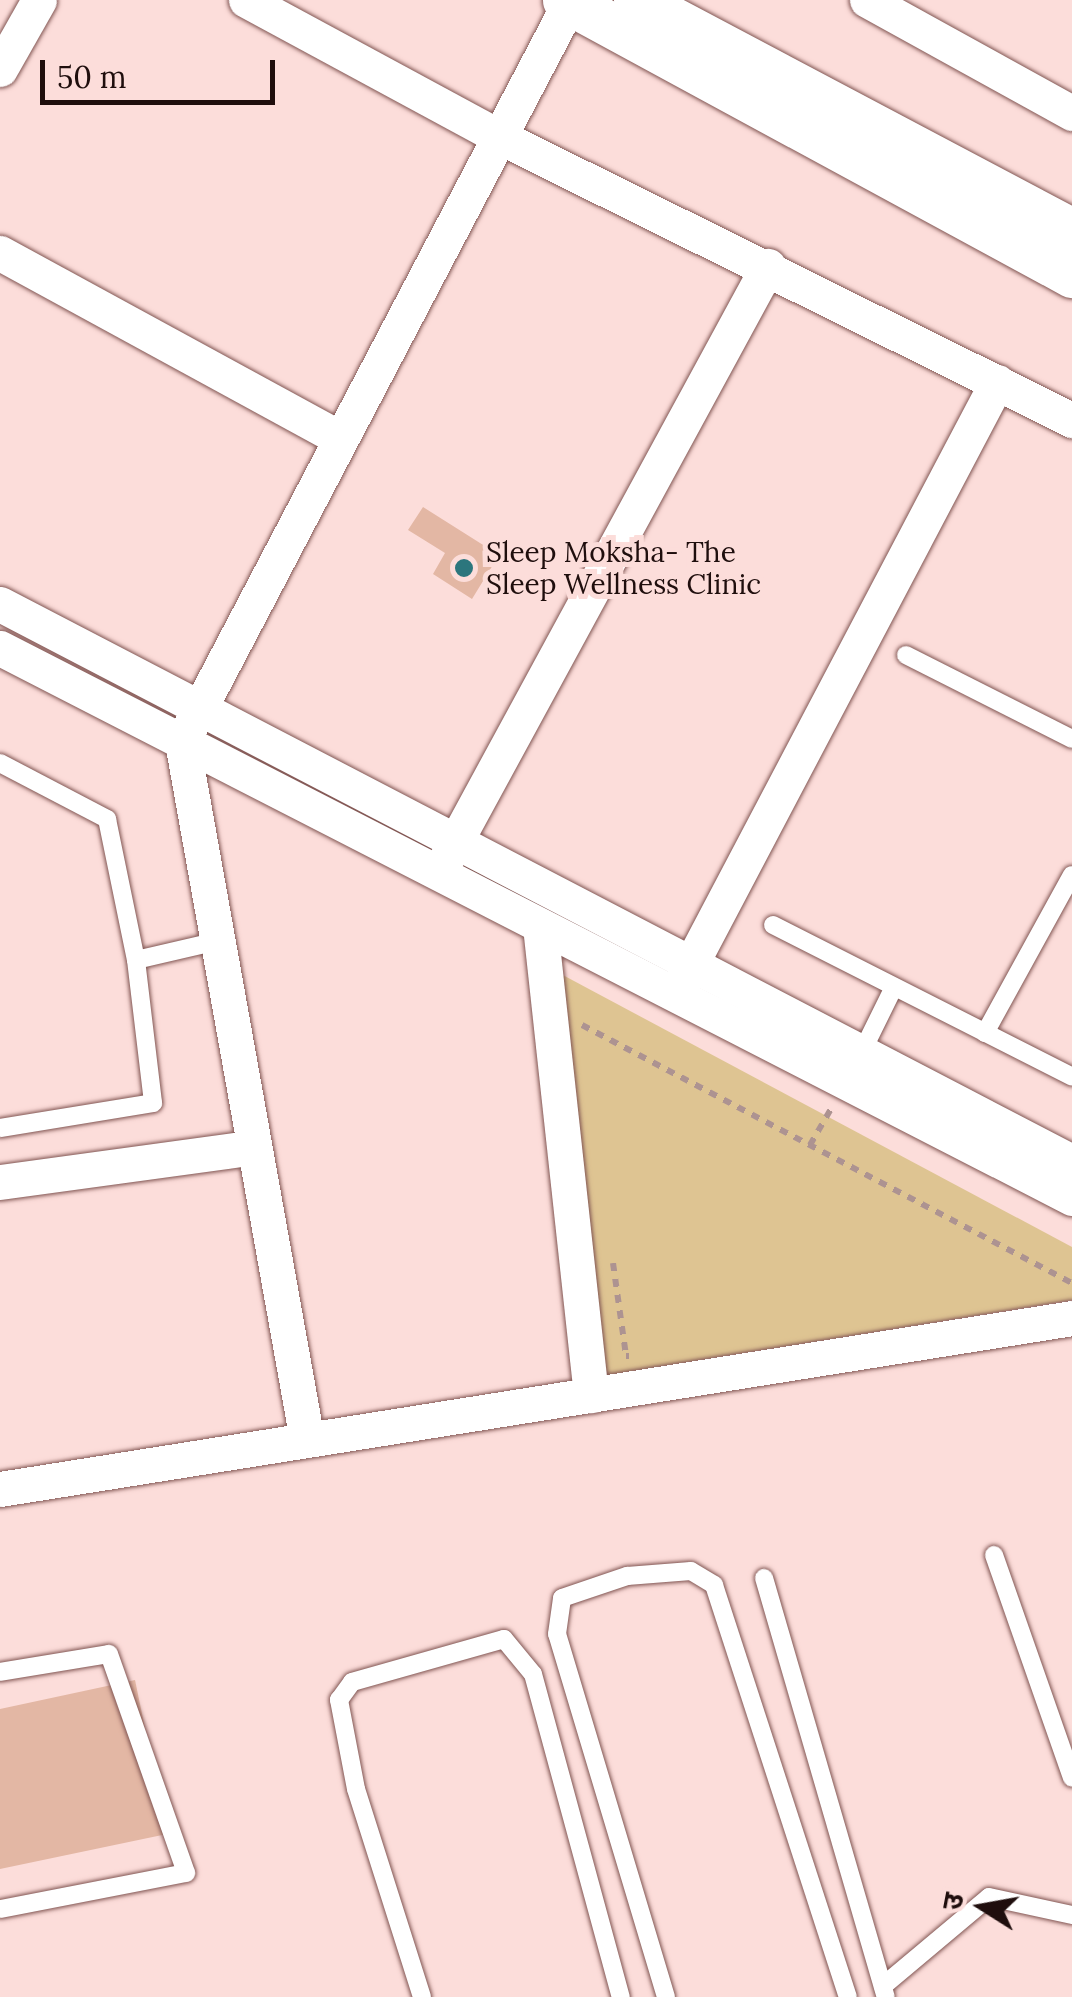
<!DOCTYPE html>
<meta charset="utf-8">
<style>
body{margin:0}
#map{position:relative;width:1072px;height:1997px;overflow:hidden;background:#fcddda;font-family:Lora,"Noto Sans Devanagari",serif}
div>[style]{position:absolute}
.green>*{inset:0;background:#dec492}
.building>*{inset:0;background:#e3b7a4}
.path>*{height:6px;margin-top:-3px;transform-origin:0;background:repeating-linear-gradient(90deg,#ad9391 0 8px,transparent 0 16px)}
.roads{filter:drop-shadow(0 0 2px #815552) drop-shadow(0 0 2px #815552)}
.service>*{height:18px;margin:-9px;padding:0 9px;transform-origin:9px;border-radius:9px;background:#fff}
.minor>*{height:35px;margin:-17.5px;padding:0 17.5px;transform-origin:17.5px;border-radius:17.5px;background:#fff}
.tertiary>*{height:45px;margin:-22.5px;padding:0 22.5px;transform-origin:22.5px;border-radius:22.5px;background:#fff}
.dots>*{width:28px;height:28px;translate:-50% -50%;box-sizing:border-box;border:5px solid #fcddda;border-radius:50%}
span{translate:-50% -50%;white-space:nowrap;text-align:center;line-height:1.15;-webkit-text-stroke:10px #fcddda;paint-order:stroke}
.poi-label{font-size:28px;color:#1f0e0d}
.left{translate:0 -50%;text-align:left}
.north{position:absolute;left:932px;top:1857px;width:100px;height:100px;-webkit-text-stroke:8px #fcddda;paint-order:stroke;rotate:281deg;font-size:28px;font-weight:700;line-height:40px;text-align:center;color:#1f0e0d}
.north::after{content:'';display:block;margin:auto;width:35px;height:45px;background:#1f0e0d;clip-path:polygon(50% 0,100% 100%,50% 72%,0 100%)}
.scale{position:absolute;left:40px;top:60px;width:235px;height:45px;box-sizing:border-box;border:5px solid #1f0e0d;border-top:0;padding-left:12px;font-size:30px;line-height:35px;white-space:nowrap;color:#1f0e0d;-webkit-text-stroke:8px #fcddda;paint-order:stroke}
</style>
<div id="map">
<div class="green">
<i style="clip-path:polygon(559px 973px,1072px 1247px,1072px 1300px,606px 1375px)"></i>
</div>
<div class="building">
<i style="clip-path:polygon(423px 507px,499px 555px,472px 599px,433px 574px,445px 553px,408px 530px)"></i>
<i style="clip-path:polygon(135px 1680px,167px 1834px,0 1869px,0 1709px)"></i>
</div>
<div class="path">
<i style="left:582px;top:1025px;width:554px;rotate:27.77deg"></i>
<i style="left:810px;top:1145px;width:44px;rotate:-59.9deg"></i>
<i style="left:613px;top:1263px;width:94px;rotate:82deg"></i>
<i style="left:626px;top:1356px;width:3px"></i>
</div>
<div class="roads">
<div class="service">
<i style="left:906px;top:655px;width:186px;rotate:26.8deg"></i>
<i style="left:0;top:763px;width:121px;rotate:27.6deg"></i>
<i style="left:107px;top:819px;width:144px;rotate:78.4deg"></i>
<i style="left:136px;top:960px;width:144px;rotate:83.2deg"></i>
<i style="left:153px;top:1103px;width:155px;rotate:170.7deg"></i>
<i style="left:773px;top:925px;width:335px;rotate:26.9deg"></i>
<i style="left:136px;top:960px;width:84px;rotate:-13deg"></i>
<i style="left:985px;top:1033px;width:180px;rotate:-61.2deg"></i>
<i style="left:859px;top:1058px;width:79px;rotate:-63.8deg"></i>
<i style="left:994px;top:1555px;width:236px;rotate:70.7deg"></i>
<i style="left:764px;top:1578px;width:436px;rotate:73.8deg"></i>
<i style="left:0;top:1672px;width:110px;rotate:-9.4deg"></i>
<i style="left:109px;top:1654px;width:232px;rotate:70.6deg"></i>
<i style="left:186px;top:1873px;width:189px;rotate:169deg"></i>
<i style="left:883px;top:1986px;width:138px;rotate:-40deg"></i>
<i style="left:989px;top:1897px;width:85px;rotate:12.2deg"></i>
<i style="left:422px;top:1997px;width:218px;rotate:-107.6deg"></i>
<i style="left:356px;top:1789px;width:91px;rotate:-100.8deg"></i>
<i style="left:339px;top:1700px;width:22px;rotate:-54deg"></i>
<i style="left:352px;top:1682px;width:158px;rotate:-15.8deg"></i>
<i style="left:504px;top:1639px;width:45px;rotate:50.4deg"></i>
<i style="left:533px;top:1674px;width:335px;rotate:74.8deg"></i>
<i style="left:666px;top:1997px;width:379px;rotate:-106.7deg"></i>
<i style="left:557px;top:1634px;width:36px;rotate:-82deg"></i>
<i style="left:562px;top:1598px;width:69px;rotate:-18.7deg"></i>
<i style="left:627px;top:1576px;width:64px;rotate:-4.5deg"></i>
<i style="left:691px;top:1571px;width:27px;rotate:31deg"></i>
<i style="left:714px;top:1585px;width:433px;rotate:72deg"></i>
</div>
<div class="minor">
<i style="left:246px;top:0;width:284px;rotate:28.4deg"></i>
<i style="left:496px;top:135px;width:643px;rotate:26.33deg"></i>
<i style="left:867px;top:0;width:234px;rotate:28.9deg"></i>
<i style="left:0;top:69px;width:79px;rotate:-60.5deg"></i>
<i style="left:0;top:253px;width:386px;rotate:28.6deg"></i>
<i style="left:0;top:604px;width:1209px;rotate:27.5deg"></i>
<i style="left:0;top:648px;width:1205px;rotate:27.16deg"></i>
<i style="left:446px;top:859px;width:675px;rotate:-61.5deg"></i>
<i style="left:540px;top:926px;width:472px;rotate:83.8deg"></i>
<i style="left:682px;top:981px;width:677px;rotate:-62.26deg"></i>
<i style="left:0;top:1182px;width:256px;rotate:-7.8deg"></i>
<i style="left:307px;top:1440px;width:709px;rotate:-100.15deg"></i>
<i style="left:182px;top:742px;width:838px;rotate:-62.33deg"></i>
<i style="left:0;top:1489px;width:1086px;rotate:-9.06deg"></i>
</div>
<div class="tertiary">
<i style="left:565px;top:0;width:577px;rotate:28.48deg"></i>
<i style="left:636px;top:0;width:493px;rotate:27.9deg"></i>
</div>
</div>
<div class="dots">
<i style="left:464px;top:568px;background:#2c767d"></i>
</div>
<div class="poi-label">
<span class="left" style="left:486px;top:568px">Sleep Moksha- The<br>Sleep Wellness Clinic</span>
</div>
<div class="north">उ</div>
<div class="scale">50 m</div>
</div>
